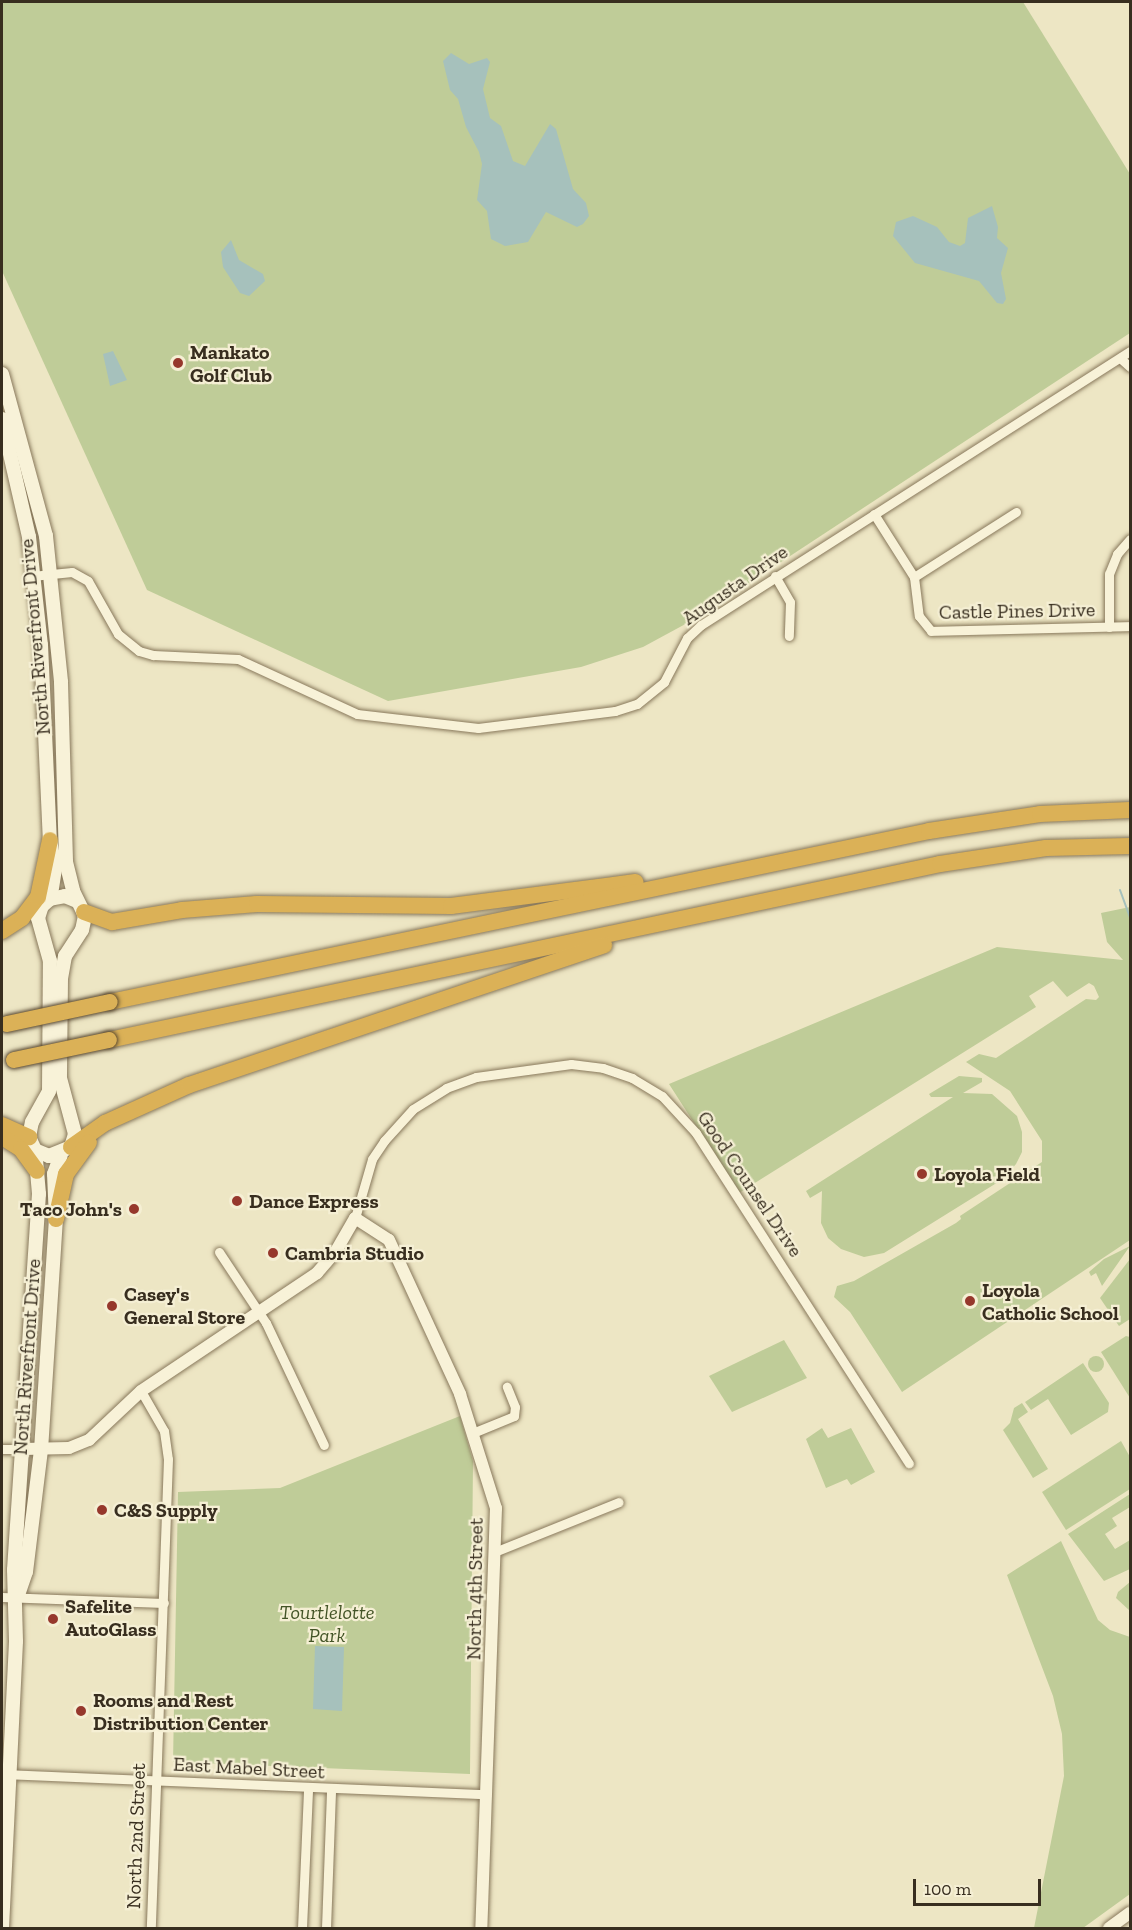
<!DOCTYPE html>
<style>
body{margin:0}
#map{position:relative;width:1132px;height:1930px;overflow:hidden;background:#ede6c4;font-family:"Zilla Slab",serif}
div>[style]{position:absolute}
.green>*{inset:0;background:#bfcc98}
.round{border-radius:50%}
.water>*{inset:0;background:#a6c1bc}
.stream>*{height:2px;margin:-1px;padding:0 1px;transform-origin:1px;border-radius:1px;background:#a6c1bc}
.roads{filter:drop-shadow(0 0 2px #88785b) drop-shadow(0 0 2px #88785b)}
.minor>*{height:9px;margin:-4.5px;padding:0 4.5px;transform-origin:4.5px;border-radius:4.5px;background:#f8f2d8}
.tertiary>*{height:12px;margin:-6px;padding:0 6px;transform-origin:6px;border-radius:6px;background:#f8f2d8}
.secondary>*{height:14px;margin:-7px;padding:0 7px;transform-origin:7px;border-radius:7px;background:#f8f2d8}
.motorway>*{height:16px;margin:-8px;padding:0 8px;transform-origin:8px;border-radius:8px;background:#dbb157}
.bridges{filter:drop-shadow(0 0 2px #56462f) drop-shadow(0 0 2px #56462f)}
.motorway-bridge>*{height:16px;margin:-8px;padding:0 8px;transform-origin:8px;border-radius:8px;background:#dbb157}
.dots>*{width:16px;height:16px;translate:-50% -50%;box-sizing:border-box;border:3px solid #f5efd4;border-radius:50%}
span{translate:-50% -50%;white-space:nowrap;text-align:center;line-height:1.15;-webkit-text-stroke:4.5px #f5efd4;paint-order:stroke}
.poi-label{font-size:20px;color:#382e1f;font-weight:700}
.left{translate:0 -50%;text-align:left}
.right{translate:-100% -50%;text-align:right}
.street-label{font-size:20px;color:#382e1f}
.park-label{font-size:20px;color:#435426;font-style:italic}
.frame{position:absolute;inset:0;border:3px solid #382e1f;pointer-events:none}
.scale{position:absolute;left:913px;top:1879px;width:128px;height:27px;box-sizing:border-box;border:3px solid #382e1f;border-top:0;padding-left:8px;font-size:18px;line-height:21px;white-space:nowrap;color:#382e1f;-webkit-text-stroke:4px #f5efd4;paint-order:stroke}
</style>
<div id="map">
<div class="green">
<i style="clip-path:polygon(2px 2px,1023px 2px,1130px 174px,1130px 333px,691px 621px,643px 647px,581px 667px,388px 701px,147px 590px,2px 271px)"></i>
<i style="clip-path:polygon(1130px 907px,1130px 1240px,902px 1392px,850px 1312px,834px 1297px,837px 1286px,854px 1281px,956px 1223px,961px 1219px,960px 1216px,1042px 1162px,1042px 1141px,1010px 1091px,966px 1062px,979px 1054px,996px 1058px,1086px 999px,1096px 1000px,1099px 997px,1094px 986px,1089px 983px,1067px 997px,1053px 981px,1029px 996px,1036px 1007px,739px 1193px,669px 1084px,997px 947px,1123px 960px,1107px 942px,1101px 913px)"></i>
<i style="clip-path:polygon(959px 1076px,982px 1078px,982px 1082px,963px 1093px,992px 1094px,1017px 1116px,1022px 1132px,1022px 1152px,1016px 1164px,1003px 1179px,884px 1253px,864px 1257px,841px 1249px,828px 1238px,821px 1223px,822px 1191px,810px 1198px,806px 1191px,953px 1097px,931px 1097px,929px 1094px)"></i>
<i style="clip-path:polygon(1130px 1246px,1102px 1286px,1096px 1273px,1091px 1276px,1089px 1272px,1104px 1259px)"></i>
<i style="clip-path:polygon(1130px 1259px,1130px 1319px,1119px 1326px,1100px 1298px)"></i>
<i style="clip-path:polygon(1126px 1336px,1130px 1337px,1130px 1398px,1101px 1352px)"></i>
<i style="clip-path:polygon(784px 1340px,807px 1378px,732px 1412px,709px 1376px)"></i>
<i class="round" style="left:1088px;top:1356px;width:16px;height:16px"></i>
<i style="clip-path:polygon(1083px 1363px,1109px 1403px,1108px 1412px,1071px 1435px,1048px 1399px,1031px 1410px,1025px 1402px)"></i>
<i style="clip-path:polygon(1022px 1403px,1028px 1412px,1018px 1419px,1048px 1469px,1033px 1478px,1003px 1430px,1010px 1423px,1014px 1408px)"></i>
<i style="clip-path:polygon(460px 1416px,473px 1461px,470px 1774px,173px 1762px,178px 1492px,280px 1488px)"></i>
<i style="clip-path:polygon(822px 1428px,828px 1438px,851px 1428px,875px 1472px,851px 1485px,847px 1479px,826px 1488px,806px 1439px)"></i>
<i style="clip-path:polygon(1121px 1441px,1130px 1457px,1130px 1489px,1066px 1530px,1042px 1492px)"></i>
<i style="clip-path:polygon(1130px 1494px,1130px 1507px,1112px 1518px,1117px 1526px,1105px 1534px,1115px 1549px,1130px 1540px,1130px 1569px,1104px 1581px,1068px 1534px)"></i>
<i style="clip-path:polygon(1061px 1541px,1098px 1620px,1110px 1630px,1130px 1637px,1130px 1894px,1083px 1928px,1034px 1928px,1064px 1776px,1062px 1734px,1053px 1696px,1007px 1575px)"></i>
<i style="clip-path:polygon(1130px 1582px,1130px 1611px,1116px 1598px,1118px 1592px)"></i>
</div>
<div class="water">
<i style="clip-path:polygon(451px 53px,469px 64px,487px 58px,490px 62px,483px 89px,490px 118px,501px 126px,513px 161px,525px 166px,550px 124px,556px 129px,573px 189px,586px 203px,589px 216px,583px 224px,577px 227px,546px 212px,528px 242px,505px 246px,491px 239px,487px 211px,477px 200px,482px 164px,479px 152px,466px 127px,458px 99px,450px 90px,443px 61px)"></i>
<i style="clip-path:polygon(992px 206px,998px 227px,997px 238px,1008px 248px,1001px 273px,1006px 299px,1003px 304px,997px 303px,979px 281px,915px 263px,893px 236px,896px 222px,913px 216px,937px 227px,949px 242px,960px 246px,965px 243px,968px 218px)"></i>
<i style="clip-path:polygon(231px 240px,239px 260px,263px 274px,265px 281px,249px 296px,240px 293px,223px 267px,221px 252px)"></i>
<i style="clip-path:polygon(113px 351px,127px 380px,110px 386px,103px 354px)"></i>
<i style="clip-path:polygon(315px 1646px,344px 1647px,342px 1711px,313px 1709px)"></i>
</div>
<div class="stream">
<i style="left:1120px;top:890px;width:30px;rotate:70deg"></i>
</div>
<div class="roads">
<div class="minor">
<i style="left:1120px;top:358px;width:13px;rotate:42deg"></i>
<i style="left:874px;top:514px;width:75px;rotate:57.6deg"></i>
<i style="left:914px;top:577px;width:39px;rotate:83deg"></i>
<i style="left:919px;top:616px;width:19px;rotate:51deg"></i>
<i style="left:931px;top:631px;width:199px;rotate:-1.4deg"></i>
<i style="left:32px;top:576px;width:40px;rotate:-5.7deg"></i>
<i style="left:72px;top:572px;width:18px;rotate:29deg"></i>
<i style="left:88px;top:581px;width:61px;rotate:60.5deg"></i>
<i style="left:118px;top:634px;width:27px;rotate:39deg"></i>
<i style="left:139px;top:651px;width:15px;rotate:16deg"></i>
<i style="left:153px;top:655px;width:85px;rotate:2.7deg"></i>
<i style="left:238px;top:659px;width:131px;rotate:24.8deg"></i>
<i style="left:357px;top:714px;width:122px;rotate:6.6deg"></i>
<i style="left:478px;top:728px;width:138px;rotate:-7.1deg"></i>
<i style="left:615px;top:711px;width:23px;rotate:-18deg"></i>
<i style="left:637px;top:704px;width:35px;rotate:-39deg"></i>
<i style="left:664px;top:682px;width:50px;rotate:-62.4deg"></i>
<i style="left:687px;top:638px;width:19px;rotate:-43deg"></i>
<i style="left:701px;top:625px;width:509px;rotate:-32.57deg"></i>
<i style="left:775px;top:576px;width:30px;rotate:60deg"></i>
<i style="left:790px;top:602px;width:34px;rotate:92deg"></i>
<i style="left:914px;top:577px;width:121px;rotate:-32.5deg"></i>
<i style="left:1109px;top:627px;width:53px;rotate:-90deg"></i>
<i style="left:1109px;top:574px;width:22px;rotate:-68deg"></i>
<i style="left:1117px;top:554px;width:20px;rotate:-49deg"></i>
<i style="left:355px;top:1218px;width:61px;rotate:-73.9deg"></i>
<i style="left:372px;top:1159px;width:22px;rotate:-56deg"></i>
<i style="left:384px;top:1141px;width:43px;rotate:-47.8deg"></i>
<i style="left:413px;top:1109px;width:39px;rotate:-32deg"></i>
<i style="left:446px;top:1088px;width:32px;rotate:-20deg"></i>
<i style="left:476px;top:1077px;width:96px;rotate:-7.8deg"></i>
<i style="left:571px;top:1064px;width:32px;rotate:7deg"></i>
<i style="left:603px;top:1068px;width:31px;rotate:19deg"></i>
<i style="left:632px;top:1078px;width:35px;rotate:31deg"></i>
<i style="left:662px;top:1096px;width:50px;rotate:47.4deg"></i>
<i style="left:696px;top:1133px;width:393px;rotate:57.2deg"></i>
<i style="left:219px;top:1252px;width:85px;rotate:56.5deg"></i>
<i style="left:266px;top:1323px;width:135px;rotate:64.6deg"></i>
<i style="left:141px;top:1391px;width:46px;rotate:60.1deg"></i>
<i style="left:164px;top:1431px;width:28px;rotate:82deg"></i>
<i style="left:168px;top:1459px;width:469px;rotate:92.1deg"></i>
<i style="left:475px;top:1432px;width:42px;rotate:-22.3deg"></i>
<i style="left:514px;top:1416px;width:9px;rotate:-84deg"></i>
<i style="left:515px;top:1407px;width:22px;rotate:-112deg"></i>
<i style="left:2px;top:1449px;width:21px"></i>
<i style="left:497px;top:1551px;width:131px;rotate:-21.9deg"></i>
<i style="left:2px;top:1597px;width:162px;rotate:2.1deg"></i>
<i style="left:2px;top:1774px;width:485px;rotate:2.4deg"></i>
<i style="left:302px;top:1928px;width:139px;rotate:-87.5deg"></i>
<i style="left:326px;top:1928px;width:138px;rotate:-87.9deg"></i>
</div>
<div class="tertiary">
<i style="left:23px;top:1449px;width:46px;rotate:-1.2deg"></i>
<i style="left:69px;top:1448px;width:22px;rotate:-22deg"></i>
<i style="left:89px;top:1440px;width:71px;rotate:-43.3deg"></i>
<i style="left:141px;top:1391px;width:212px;rotate:-33.8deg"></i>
<i style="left:317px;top:1273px;width:29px;rotate:-49deg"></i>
<i style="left:336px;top:1251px;width:38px;rotate:-60deg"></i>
<i style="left:355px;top:1218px;width:40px;rotate:32.9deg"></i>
<i style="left:389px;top:1240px;width:170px;rotate:65.2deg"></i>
<i style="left:460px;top:1394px;width:120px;rotate:72.5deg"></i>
<i style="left:496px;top:1508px;width:420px;rotate:92deg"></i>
<i style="left:1109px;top:1928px;width:26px;rotate:-36deg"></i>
</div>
<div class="secondary">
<i style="left:2px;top:374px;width:168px;rotate:74.8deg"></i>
<i style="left:46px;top:536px;width:147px;rotate:84.1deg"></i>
<i style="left:61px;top:682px;width:180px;rotate:88.4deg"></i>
<i style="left:66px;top:862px;width:30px;rotate:76deg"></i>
<i style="left:73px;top:891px;width:28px;rotate:64deg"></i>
<i style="left:85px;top:916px;width:14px;rotate:102deg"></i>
<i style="left:82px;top:930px;width:31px;rotate:123deg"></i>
<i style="left:65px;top:956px;width:23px;rotate:100deg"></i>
<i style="left:61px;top:979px;width:99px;rotate:90.6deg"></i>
<i style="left:60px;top:1078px;width:58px;rotate:75deg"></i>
<i style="left:75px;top:1134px;width:14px;rotate:107deg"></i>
<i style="left:71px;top:1147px;width:24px;rotate:158deg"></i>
<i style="left:49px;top:1156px;width:15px;rotate:-157deg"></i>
<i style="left:35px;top:1150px;width:14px;rotate:-115deg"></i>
<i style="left:29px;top:1137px;width:15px;rotate:-79deg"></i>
<i style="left:32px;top:1122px;width:35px;rotate:-61deg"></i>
<i style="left:49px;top:1091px;width:130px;rotate:-89.6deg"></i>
<i style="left:50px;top:961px;width:45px;rotate:-105.6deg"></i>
<i style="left:38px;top:918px;width:13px;rotate:-72deg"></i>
<i style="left:42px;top:906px;width:11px;rotate:-41deg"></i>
<i style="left:50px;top:899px;width:15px;rotate:-11deg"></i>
<i style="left:65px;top:896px;width:13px;rotate:23deg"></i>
<i style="left:2px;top:419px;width:121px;rotate:77.1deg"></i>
<i style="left:29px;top:537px;width:109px;rotate:83.7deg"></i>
<i style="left:41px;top:645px;width:195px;rotate:87.4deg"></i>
<i style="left:50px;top:840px;width:29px;rotate:80deg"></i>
<i style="left:55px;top:869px;width:30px;rotate:99deg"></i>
<i style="left:18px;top:1595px;width:24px;rotate:-71deg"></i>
<i style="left:26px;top:1572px;width:123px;rotate:-83deg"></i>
<i style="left:41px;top:1450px;width:231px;rotate:-86.3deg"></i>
<i style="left:56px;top:1219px;width:45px;rotate:-92.5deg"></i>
<i style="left:54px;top:1174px;width:20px;rotate:-70deg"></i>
<i style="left:2px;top:1928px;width:287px;rotate:-87.2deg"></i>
<i style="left:16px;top:1641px;width:71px;rotate:-91.6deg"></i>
<i style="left:14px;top:1570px;width:377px;rotate:-86.2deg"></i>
<i style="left:39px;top:1194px;width:33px;rotate:-95deg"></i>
</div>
<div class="motorway">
<i style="left:84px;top:912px;width:30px;rotate:20deg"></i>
<i style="left:112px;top:922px;width:71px;rotate:-9.7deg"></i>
<i style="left:182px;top:910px;width:75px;rotate:-4.6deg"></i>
<i style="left:257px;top:904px;width:194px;rotate:0.6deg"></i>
<i style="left:451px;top:906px;width:186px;rotate:-7.4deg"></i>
<i style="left:2px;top:931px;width:24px;rotate:-33deg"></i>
<i style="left:22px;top:918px;width:26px;rotate:-53deg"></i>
<i style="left:38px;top:897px;width:58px;rotate:-78.1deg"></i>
<i style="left:110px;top:1002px;width:837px;rotate:-11.79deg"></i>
<i style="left:929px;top:831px;width:112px;rotate:-8.7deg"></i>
<i style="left:1040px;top:814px;width:90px;rotate:-2.5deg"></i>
<i style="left:109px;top:1040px;width:849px;rotate:-11.96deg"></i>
<i style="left:940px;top:864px;width:107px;rotate:-8.6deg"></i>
<i style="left:1046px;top:848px;width:84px;rotate:-1.4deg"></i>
<i style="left:2px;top:1125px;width:30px;rotate:24deg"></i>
<i style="left:2px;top:1137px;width:22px;rotate:32deg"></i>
<i style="left:21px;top:1149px;width:27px;rotate:54deg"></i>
<i style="left:71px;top:1147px;width:42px;rotate:-35.2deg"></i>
<i style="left:105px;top:1123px;width:92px;rotate:-24.3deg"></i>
<i style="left:189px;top:1085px;width:438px;rotate:-18.6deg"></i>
<i style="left:56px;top:1219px;width:46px;rotate:-77.5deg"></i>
<i style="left:66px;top:1174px;width:39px;rotate:-54deg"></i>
</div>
</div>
<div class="bridges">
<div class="motorway-bridge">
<i style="left:7px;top:1024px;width:105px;rotate:-12.1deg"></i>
<i style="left:14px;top:1060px;width:97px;rotate:-11.9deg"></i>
</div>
</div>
<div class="dots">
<i style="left:178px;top:363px;background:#96382c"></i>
<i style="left:922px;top:1174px;background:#96382c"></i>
<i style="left:237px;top:1201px;background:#96382c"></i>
<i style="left:134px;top:1209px;background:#96382c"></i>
<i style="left:273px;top:1253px;background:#96382c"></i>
<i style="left:970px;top:1301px;background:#96382c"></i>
<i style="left:112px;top:1306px;background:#96382c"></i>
<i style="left:102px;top:1510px;background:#96382c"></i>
<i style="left:53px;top:1619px;background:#96382c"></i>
<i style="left:81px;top:1711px;background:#96382c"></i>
</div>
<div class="poi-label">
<span class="left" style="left:190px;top:364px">Mankato<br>Golf Club</span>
<span class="left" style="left:934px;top:1174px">Loyola Field</span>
<span class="left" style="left:249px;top:1201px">Dance Express</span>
<span class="right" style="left:122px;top:1209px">Taco John's</span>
<span class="left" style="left:285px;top:1253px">Cambria Studio</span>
<span class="left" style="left:982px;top:1302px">Loyola<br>Catholic School</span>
<span class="left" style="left:124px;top:1306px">Casey's<br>General Store</span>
<span class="left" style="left:114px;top:1510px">C&amp;S Supply</span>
<span class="left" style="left:65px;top:1618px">Safelite<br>AutoGlass</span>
<span class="left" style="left:93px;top:1712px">Rooms and Rest<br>Distribution Center</span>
</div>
<div class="street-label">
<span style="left:735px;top:585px;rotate:-35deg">Augusta Drive</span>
<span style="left:1017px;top:611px;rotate:-1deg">Castle Pines Drive</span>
<span style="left:35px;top:637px;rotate:-95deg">North Riverfront Drive</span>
<span style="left:750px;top:1184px;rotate:56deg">Good Counsel Drive</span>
<span style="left:27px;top:1357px;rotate:-86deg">North Riverfront Drive</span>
<span style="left:475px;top:1589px;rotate:-89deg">North 4th Street</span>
<span style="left:249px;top:1768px;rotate:3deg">East Mabel Street</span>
<span style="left:136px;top:1836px;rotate:-88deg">North 2nd Street</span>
</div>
<div class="park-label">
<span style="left:327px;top:1624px">Tourtlelotte<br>Park</span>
</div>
<div class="frame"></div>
<div class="scale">100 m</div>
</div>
